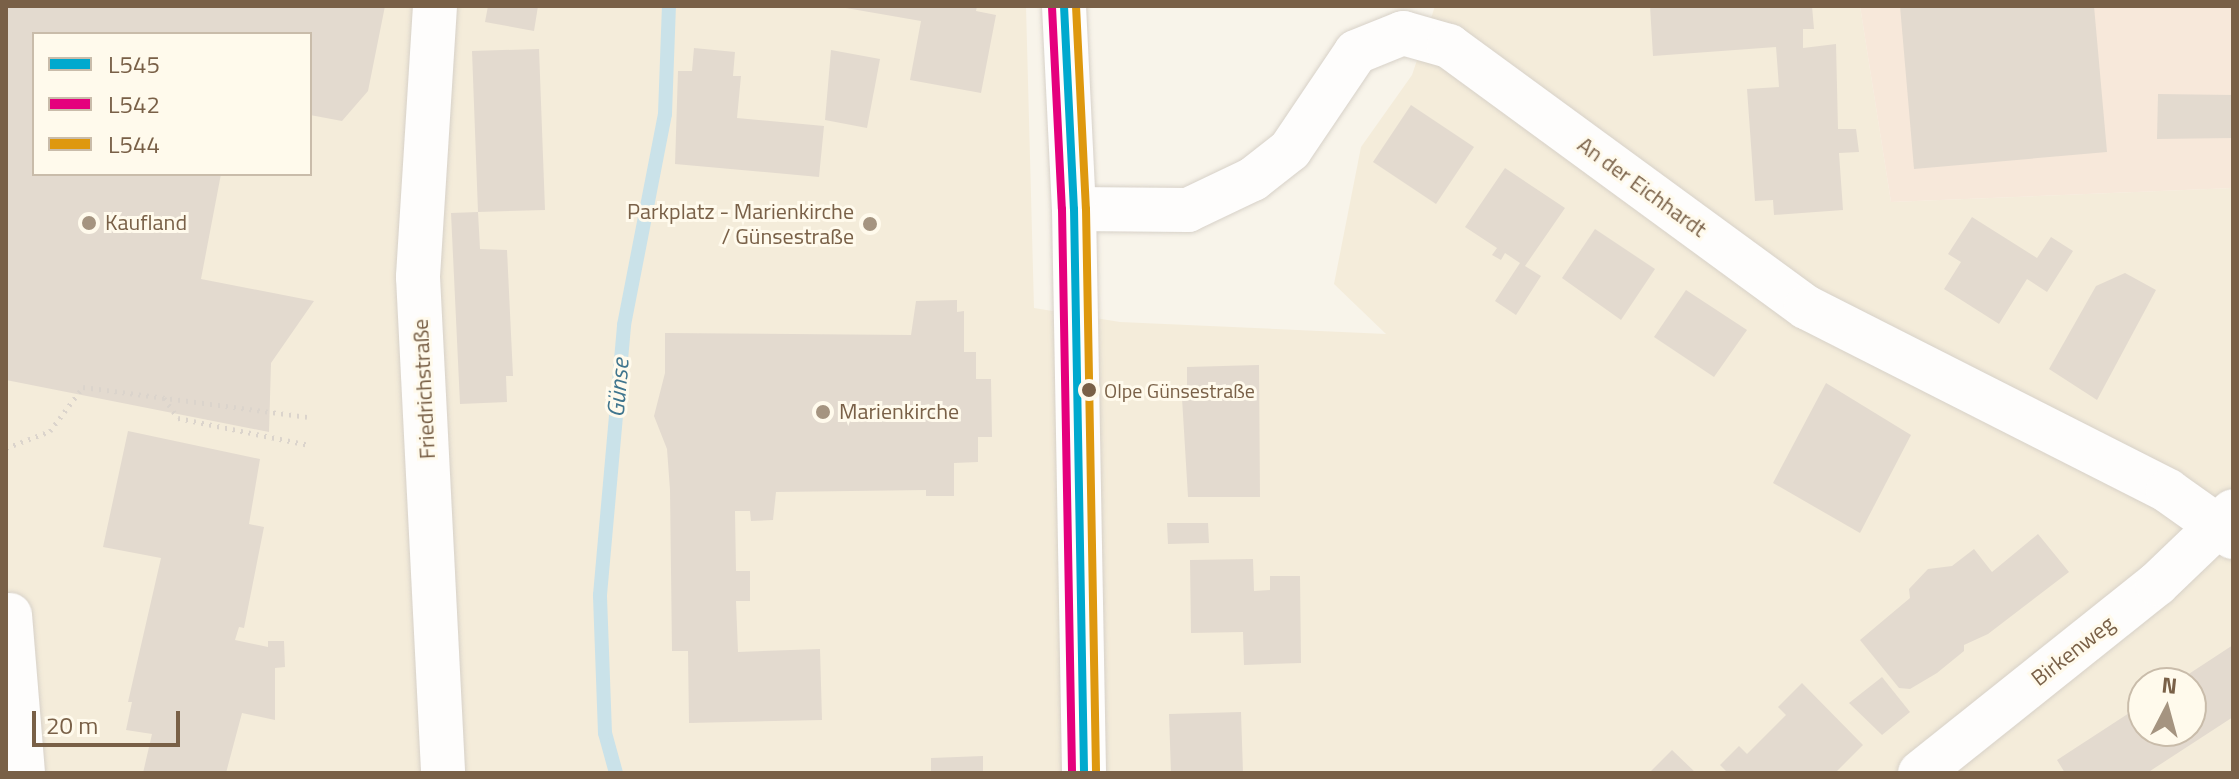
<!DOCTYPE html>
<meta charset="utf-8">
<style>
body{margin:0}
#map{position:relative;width:2239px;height:779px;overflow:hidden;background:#f8f4ea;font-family:"Titillium Web",sans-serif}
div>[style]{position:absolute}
.residential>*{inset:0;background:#f4ecda}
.commercial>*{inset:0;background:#f7e8da}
.stream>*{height:14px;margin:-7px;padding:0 7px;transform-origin:7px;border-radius:7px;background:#cae2e9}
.building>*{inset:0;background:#e3dacf}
.path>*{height:5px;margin-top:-2.5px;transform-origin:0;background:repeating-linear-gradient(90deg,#dbd4cc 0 2px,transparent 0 8px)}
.roads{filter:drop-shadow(0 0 2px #d7d1c8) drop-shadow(0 0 2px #d7d1c8)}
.street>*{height:44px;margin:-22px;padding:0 22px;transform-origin:22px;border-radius:22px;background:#fefdfc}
.secondary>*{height:44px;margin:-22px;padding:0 22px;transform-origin:22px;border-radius:22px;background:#fefdfc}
.bus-1>*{height:8px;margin:-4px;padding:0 4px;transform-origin:4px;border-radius:4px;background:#00a9ce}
.bus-2>*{height:8px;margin:-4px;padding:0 4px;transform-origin:4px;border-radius:4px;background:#e5007d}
.bus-3>*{height:8px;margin:-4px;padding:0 4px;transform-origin:4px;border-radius:4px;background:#de980e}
.dots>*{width:22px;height:22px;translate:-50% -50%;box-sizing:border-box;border:4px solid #fffaec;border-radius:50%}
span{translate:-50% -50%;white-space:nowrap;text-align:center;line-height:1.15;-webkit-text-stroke:6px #fffaec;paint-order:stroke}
.bus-label{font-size:20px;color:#796047}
.left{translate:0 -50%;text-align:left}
.street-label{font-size:22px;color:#796047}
.poi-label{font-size:22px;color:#796047}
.right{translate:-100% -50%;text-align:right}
.water-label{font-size:24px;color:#3f758e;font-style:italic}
.frame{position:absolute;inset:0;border:8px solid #796047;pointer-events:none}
.legend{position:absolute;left:32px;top:32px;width:280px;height:144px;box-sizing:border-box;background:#fffaec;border:2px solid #c9bcaa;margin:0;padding:10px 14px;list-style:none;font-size:24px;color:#796047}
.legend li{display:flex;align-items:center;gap:16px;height:40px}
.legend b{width:40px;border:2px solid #c9bcaa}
.north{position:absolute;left:2127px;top:667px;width:80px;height:80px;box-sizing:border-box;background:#fffaec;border:2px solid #c9bcaa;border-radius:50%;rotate:6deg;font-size:22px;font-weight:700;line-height:32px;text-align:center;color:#796047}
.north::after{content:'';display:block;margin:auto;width:28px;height:36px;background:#a59480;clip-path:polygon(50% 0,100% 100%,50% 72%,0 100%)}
.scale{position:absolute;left:32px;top:711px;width:148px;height:36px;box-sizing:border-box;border:4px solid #796047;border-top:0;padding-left:10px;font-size:24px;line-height:28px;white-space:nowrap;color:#796047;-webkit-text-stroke:6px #fffaec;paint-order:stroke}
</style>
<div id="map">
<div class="residential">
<i style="clip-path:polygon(evenodd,6px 6px,1026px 6px,1034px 308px,1120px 322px,1386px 334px,1334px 284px,1361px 147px,1412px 75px,1435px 6px,1860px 6px,1891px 202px,2233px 188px,2233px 773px,6px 773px,6px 6px,34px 34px,310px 34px,310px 174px,34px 174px,34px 34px,6px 6px,2143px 683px,2191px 683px,2191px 731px,2143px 731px,2143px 683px)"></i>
</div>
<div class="commercial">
<i style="clip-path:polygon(1860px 6px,2233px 6px,2233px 188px,1891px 202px)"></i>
</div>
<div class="stream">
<i style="left:616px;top:773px;width:41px;rotate:-105.4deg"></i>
<i style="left:605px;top:733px;width:138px;rotate:-92.1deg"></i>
<i style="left:600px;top:595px;width:271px;rotate:-84.9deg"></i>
<i style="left:624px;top:325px;width:215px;rotate:-79deg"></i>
<i style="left:665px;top:114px;width:108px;rotate:-87.9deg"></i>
</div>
<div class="building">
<i style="clip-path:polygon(6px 6px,385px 6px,368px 91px,342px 121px,310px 115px,310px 34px,34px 34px,34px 174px,221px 174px,201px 279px,314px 301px,271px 363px,269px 432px,6px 380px)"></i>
<i style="clip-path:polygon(488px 6px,538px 6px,534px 31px,485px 22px)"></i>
<i style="clip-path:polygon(977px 6px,976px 11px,996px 15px,981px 93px,910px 80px,921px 21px,846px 8px)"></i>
<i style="clip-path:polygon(1650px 6px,1812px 6px,1814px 29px,1803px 29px,1803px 48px,1836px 44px,1838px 129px,1856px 129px,1859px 152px,1839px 153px,1843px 210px,1774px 215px,1773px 200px,1755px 201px,1747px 89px,1779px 87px,1776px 47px,1653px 56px)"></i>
<i style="clip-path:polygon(1900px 6px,2094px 6px,2107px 152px,1914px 169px)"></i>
<i style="clip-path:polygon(694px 48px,735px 52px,733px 76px,741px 76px,737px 118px,824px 126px,819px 177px,675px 164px,678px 71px,692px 71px)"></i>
<i style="clip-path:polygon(539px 49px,545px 210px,478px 212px,472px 51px)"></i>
<i style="clip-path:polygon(831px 50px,880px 59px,867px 128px,825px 120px)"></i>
<i style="clip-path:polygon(2158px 94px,2233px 95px,2233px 138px,2157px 139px)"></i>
<i style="clip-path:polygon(1411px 105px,1474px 147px,1436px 204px,1373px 162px)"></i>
<i style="clip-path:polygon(1505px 168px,1565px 208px,1525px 266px,1541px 276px,1516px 315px,1495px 301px,1520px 263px,1505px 253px,1501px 260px,1492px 255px,1497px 248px,1465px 227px)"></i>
<i style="clip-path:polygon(478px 212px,480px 249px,507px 250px,513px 376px,506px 376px,507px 402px,460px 404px,451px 213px)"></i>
<i style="clip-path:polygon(1972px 217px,2037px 258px,2051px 237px,2073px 251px,2047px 292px,2027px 279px,1999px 324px,1944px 289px,1961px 262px,1948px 254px)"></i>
<i style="clip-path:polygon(1595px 229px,1655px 269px,1621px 320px,1562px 278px)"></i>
<i style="clip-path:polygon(2125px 273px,2156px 290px,2097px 400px,2049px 369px,2096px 286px)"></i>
<i style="clip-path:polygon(1686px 290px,1747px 330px,1714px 377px,1654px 337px)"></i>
<i style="clip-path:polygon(957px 300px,957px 312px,964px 311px,964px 352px,976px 352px,976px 379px,991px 379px,992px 437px,978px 437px,978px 462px,954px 463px,954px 496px,926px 496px,926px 490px,776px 492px,773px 520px,751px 521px,750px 511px,735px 511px,736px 571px,750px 571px,750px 601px,736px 601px,738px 652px,820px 649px,822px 720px,689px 723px,688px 651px,672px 651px,670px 490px,667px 449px,654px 416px,665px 373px,665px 333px,911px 335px,916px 301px)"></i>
<i style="clip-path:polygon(1259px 365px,1260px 497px,1188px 497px,1182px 398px,1187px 397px,1187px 367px)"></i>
<i style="clip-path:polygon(1826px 383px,1911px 435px,1860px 533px,1773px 483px)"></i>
<i style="clip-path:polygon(128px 431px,260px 459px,249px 524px,264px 527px,244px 628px,239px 627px,235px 640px,268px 647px,268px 641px,284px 641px,285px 667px,275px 668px,275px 720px,242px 713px,226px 773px,143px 773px,152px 734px,126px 730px,132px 702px,128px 702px,161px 558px,103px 547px)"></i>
<i style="clip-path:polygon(1167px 523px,1208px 523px,1209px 543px,1168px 544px)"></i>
<i style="clip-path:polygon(2038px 534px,2069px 572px,1988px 634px,1964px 645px,1964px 651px,1937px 673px,1910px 689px,1899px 688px,1860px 640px,1910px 598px,1909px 589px,1928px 569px,1952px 566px,1974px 549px,1992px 572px)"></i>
<i style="clip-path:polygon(1253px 559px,1254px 591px,1270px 590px,1270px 576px,1300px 576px,1301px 663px,1244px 665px,1243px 632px,1191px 633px,1190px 560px)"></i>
<i style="clip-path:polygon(2233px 645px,2233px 717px,2147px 773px,2065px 773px,2057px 760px,2143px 704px,2143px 731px,2191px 731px,2191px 683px,2175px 683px)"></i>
<i style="clip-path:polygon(1882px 677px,1910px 712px,1882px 735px,1849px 703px)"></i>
<i style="clip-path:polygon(1802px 683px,1863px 745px,1835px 773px,1728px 773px,1720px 765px,1739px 746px,1747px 754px,1786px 715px,1778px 707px)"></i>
<i style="clip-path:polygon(1241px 712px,1243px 773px,1171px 773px,1169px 714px)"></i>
<i style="clip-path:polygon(1672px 750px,1696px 773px,1649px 773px)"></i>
<i style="clip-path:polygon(983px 756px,983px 773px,931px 773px,931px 758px)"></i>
</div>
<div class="path">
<i style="left:164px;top:398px;width:24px;rotate:55deg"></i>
<i style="left:178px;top:418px;width:134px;rotate:11.6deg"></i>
<i style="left:6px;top:448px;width:47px;rotate:-21.1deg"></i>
<i style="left:50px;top:431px;width:55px;rotate:-53.1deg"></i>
<i style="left:83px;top:387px;width:226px;rotate:7.6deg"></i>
</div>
<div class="roads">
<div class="street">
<i style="left:435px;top:6px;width:272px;rotate:93.6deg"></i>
<i style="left:418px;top:277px;width:497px;rotate:87.1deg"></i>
<i style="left:1074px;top:209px;width:114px;rotate:0.5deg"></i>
<i style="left:1188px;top:210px;width:72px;rotate:-25.5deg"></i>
<i style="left:1253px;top:179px;width:47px;rotate:-38.1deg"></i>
<i style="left:1290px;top:150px;width:118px;rotate:-56deg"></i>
<i style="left:1356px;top:52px;width:51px;rotate:-22deg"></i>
<i style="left:1403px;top:33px;width:48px;rotate:15.8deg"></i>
<i style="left:1449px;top:46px;width:442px;rotate:36.2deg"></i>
<i style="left:1806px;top:307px;width:406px;rotate:26.9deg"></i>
<i style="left:2168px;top:491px;width:80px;rotate:35.3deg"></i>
<i style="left:10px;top:615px;width:159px;rotate:85.3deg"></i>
<i style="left:1920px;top:773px;width:303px;rotate:-38.6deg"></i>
<i style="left:2157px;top:584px;width:105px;rotate:-43.8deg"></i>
</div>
<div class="secondary">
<i style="left:1064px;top:6px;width:203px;rotate:87.2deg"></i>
<i style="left:1074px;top:209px;width:564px;rotate:88.98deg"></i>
</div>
</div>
<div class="bus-1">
<i style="left:1064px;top:6px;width:203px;rotate:87.2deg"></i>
<i style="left:1074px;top:209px;width:564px;rotate:88.98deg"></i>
</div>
<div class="bus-2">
<i style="left:1052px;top:7px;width:202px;rotate:87.2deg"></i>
<i style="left:1062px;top:209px;width:564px;rotate:88.98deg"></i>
</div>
<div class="bus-3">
<i style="left:1076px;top:6px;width:203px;rotate:87.2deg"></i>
<i style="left:1086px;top:209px;width:564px;rotate:88.98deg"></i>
</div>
<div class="dots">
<i style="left:89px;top:223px;background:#a59480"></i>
<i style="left:870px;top:224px;background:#a59480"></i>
<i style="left:1089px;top:390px;background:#796047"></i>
<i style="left:823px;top:412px;background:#a59480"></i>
</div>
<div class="bus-label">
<span class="left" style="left:1104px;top:390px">Olpe Günsestraße</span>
</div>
<div class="street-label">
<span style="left:1642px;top:187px;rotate:36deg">An der Eichhardt</span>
<span style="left:424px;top:389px;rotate:-93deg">Friedrichstraße</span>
<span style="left:2073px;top:651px;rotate:-38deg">Birkenweg</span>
</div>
<div class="poi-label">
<span class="right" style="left:854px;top:224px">Parkplatz - Marienkirche<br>/ Günsestraße</span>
<span class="left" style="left:105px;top:223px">Kaufland</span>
<span class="left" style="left:839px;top:412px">Marienkirche</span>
</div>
<div class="water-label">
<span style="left:618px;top:388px;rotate:-85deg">Günse</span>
</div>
<div class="frame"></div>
<ul class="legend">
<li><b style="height:10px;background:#00a9ce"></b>L545</li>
<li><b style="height:10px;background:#e5007d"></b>L542</li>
<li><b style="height:10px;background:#de980e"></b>L544</li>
</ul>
<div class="north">N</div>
<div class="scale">20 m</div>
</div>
